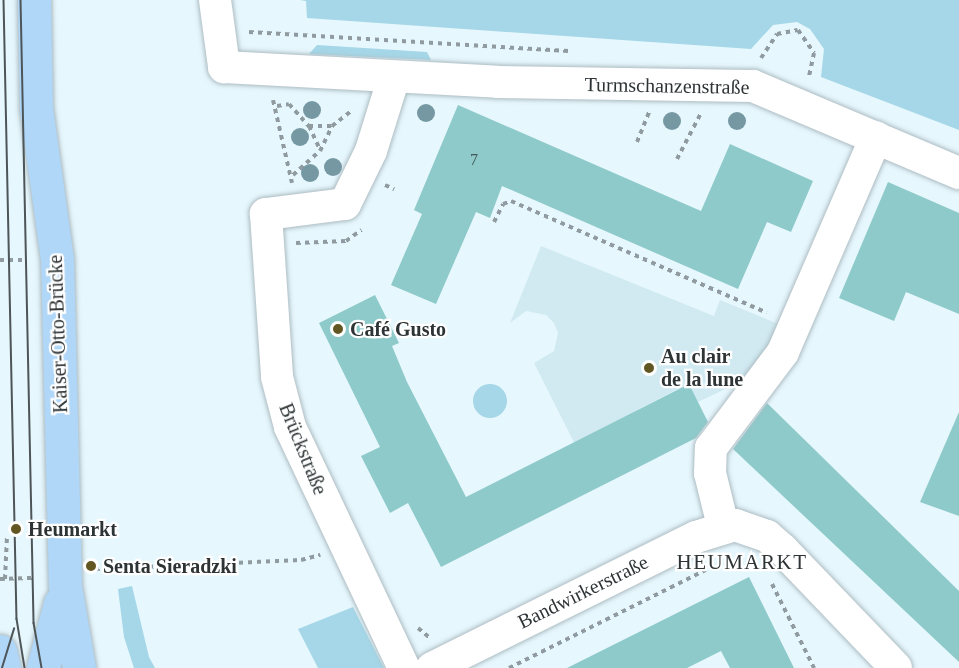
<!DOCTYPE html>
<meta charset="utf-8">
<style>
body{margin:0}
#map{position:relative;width:959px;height:668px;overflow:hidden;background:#e6f7fd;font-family:Georgia,serif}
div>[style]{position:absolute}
.built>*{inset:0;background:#d1eaf2}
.green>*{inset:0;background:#a5d7e8}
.round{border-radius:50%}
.building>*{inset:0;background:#8ecaca}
.path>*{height:4px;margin-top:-2px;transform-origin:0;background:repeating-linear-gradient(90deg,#8f9b9f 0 4.5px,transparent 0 9px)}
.roads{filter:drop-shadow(0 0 2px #adbcc2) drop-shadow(0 0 2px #adbcc2)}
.minor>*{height:32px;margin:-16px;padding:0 16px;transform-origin:16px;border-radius:16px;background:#fff}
.major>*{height:33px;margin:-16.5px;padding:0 16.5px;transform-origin:16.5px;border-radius:16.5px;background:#b0d7f8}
.tram>*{height:1.5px;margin:-0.75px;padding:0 0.75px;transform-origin:0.75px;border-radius:0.75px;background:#4d5558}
.trees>*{width:18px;height:18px;margin:-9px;border-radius:50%;background:#7698a2}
.dots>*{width:16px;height:16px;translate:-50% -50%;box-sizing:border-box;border:3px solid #fff;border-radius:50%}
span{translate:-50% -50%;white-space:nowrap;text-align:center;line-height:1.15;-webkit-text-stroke:4.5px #fff;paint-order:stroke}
.number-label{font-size:16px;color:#465a5b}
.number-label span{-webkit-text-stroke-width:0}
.street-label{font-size:20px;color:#2e3436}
.poi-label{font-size:20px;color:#2e3436;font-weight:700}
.left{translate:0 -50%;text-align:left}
.neighbourhood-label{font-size:21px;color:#2e3436;letter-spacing:1.5px}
</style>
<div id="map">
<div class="built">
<i style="clip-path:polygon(541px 246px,714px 316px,720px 300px,786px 327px,757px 374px,698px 402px,688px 384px,635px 411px,657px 458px,597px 488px,534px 363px,554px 351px,558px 333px,554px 323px,546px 315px,526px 311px,510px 323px)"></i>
</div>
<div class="green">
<i style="clip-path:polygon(300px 0,959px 0,959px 130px,821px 77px,824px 49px,810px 29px,797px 22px,773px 25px,751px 49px,307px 18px,306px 1px)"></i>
<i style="clip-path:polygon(317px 45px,427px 52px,431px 60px,309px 54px)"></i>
<i class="round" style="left:473px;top:384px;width:34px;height:34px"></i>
<i style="clip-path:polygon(132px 586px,149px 657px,155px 668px,134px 668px,124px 637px,118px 589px)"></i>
<i style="clip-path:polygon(353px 607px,384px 668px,318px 668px,298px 629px)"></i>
</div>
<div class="building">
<i style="clip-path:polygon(458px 105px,701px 211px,730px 144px,813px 181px,791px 232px,767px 222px,738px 289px,502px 186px,490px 218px,476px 212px,436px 304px,391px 285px,422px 214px,414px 210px)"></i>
<i style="clip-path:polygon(888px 182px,959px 213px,959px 314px,906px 292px,894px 321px,839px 298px)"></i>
<i style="clip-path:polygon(375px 295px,399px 343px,392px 346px,407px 382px,466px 497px,689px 384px,708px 422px,696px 438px,441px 567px,408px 503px,390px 513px,361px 456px,380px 447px,319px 323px)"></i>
<i style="clip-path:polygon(767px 403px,959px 591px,959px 662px,733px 449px)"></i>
<i style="clip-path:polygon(959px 412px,959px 516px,920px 502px)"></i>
<i style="clip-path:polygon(749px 577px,794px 668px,730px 668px,721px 651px,687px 668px,567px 668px)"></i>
</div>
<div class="path">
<i style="left:249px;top:32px;width:320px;rotate:3.4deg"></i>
<i style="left:761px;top:58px;width:29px;rotate:-56deg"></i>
<i style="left:777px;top:34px;width:21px;rotate:-11deg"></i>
<i style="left:798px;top:30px;width:28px;rotate:55deg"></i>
<i style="left:814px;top:53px;width:25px;rotate:102deg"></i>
<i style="left:273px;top:100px;width:85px;rotate:77.1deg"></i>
<i style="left:277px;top:106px;width:12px;rotate:-9deg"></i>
<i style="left:289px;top:104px;width:30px;rotate:48deg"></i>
<i style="left:309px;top:126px;width:23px"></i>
<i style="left:332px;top:126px;width:24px;rotate:-38deg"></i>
<i style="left:309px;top:126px;width:26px;rotate:65deg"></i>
<i style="left:637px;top:142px;width:32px;rotate:-68deg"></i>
<i style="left:677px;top:159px;width:50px;rotate:-62.4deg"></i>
<i style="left:293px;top:175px;width:36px;rotate:-42deg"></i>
<i style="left:320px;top:151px;width:28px;rotate:-64deg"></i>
<i style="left:385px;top:185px;width:10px;rotate:24deg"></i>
<i style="left:494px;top:222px;width:20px;rotate:-63deg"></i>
<i style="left:503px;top:204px;width:9px;rotate:-21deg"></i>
<i style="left:511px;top:201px;width:279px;rotate:23.6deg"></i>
<i style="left:296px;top:243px;width:50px;rotate:-2.3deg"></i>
<i style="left:346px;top:241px;width:19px;rotate:-36deg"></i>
<i style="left:0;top:260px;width:27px"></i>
<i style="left:95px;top:569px;width:206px;rotate:-2.5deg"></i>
<i style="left:301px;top:560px;width:20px;rotate:-15deg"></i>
<i style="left:0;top:579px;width:36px;rotate:-2deg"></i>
<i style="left:5px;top:579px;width:43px;rotate:-87.3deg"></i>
<i style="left:772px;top:584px;width:94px;rotate:63.4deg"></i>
<i style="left:418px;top:628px;width:16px;rotate:40deg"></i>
<i style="left:509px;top:668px;width:236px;rotate:-26.5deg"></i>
</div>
<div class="roads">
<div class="minor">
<i style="left:215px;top:0;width:68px;rotate:82.3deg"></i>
<i style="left:224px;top:67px;width:274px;rotate:3.1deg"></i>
<i style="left:498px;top:82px;width:255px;rotate:0.9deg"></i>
<i style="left:753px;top:86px;width:224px;rotate:22.9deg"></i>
<i style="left:394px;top:77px;width:77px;rotate:107.3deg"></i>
<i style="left:371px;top:151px;width:59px;rotate:116.1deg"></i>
<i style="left:345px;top:204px;width:80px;rotate:172.8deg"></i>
<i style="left:266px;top:214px;width:163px;rotate:86.1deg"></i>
<i style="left:277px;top:377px;width:52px;rotate:75.4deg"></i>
<i style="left:290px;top:427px;width:267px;rotate:64.7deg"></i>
<i style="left:723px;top:526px;width:55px;rotate:-103.8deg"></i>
<i style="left:710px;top:473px;width:25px;rotate:-88deg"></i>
<i style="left:711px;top:448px;width:120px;rotate:-53.1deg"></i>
<i style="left:783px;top:352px;width:234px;rotate:-66.6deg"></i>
<i style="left:432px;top:668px;width:295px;rotate:-26.4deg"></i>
<i style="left:696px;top:537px;width:41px;rotate:-17.1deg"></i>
<i style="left:735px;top:525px;width:34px;rotate:19deg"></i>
<i style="left:767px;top:536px;width:21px;rotate:41deg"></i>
<i style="left:783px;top:550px;width:163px;rotate:46.2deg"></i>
</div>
<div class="major">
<i style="left:34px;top:0;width:108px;rotate:88.9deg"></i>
<i style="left:36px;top:108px;width:152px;rotate:82.1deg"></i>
<i style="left:57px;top:259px;width:327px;rotate:88.6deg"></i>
<i style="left:65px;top:586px;width:83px;rotate:80.3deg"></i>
<i style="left:0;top:651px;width:17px;rotate:77deg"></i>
<i style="left:43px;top:668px;width:67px;rotate:-75.3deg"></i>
</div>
</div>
<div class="tram">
<i style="left:4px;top:0;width:619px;rotate:88.8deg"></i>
<i style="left:17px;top:619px;width:50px;rotate:80.7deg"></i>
<i style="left:21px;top:0;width:623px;rotate:88.8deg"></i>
<i style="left:34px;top:623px;width:46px;rotate:79.9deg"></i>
<i style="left:2px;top:668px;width:41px;rotate:-72.9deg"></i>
</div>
<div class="trees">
<i style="left:312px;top:110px"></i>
<i style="left:426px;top:113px"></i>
<i style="left:672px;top:121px"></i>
<i style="left:737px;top:121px"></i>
<i style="left:300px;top:137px"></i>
<i style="left:333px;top:167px"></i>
<i style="left:310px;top:173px"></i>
</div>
<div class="dots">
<i style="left:338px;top:329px;background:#625622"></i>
<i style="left:649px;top:368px;background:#625622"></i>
<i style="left:16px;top:529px;background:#625622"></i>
<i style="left:91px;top:566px;background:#625622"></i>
</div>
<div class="number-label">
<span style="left:474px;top:160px">7</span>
</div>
<div class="street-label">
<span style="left:667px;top:86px;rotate:1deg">Turmschanzenstraße</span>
<span style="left:58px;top:334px;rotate:-92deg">Kaiser-Otto-Brücke</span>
<span style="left:303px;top:449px;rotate:68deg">Brückstraße</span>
<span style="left:583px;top:592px;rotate:-26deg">Bandwirkerstraße</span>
</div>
<div class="poi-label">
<span class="left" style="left:350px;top:329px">Café Gusto</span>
<span class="left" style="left:661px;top:368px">Au clair<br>de la lune</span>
<span class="left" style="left:28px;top:529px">Heumarkt</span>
<span class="left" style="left:103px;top:566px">Senta Sieradzki</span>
</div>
<div class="neighbourhood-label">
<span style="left:742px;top:562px">HEUMARKT</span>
</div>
</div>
